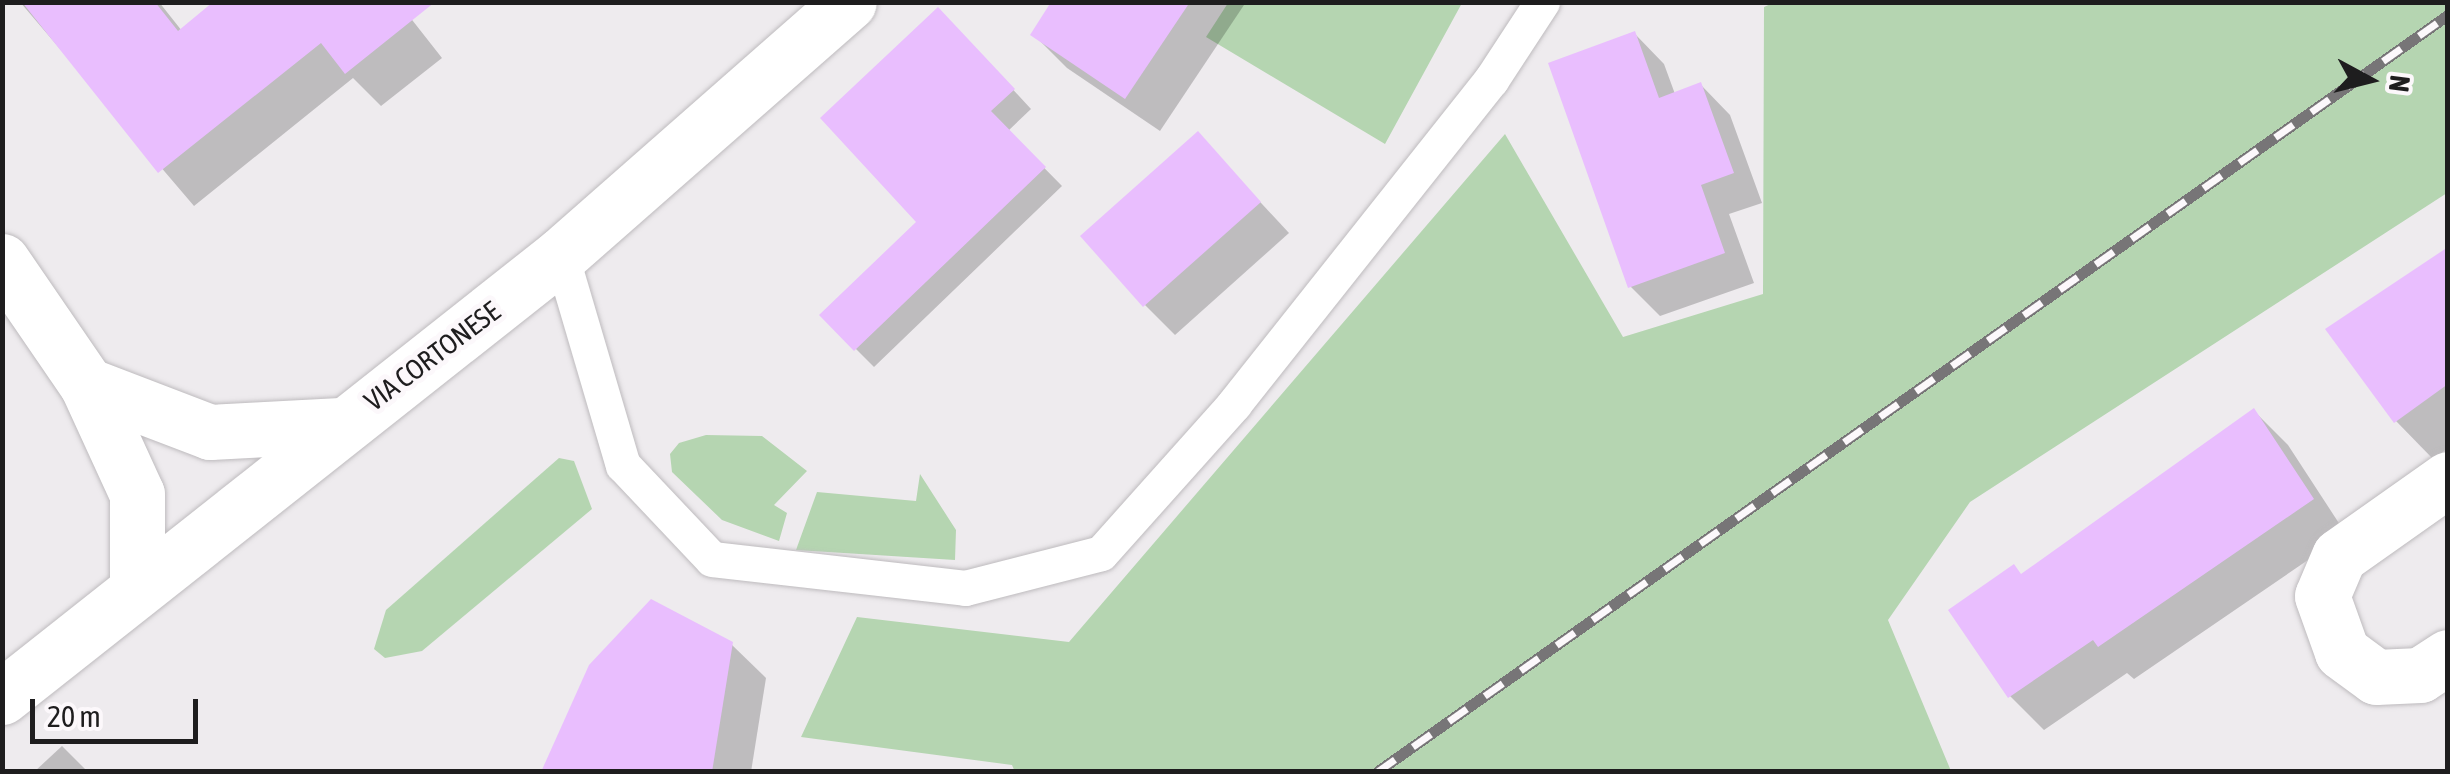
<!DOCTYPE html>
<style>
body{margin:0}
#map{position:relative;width:2450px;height:774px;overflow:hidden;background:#eeebee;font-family:"Asap Condensed",sans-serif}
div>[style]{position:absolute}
.green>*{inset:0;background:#b5d5b1}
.shadow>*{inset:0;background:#0003}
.building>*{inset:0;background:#e9befe}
.roads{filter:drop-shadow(0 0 2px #bebbbe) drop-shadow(0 0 2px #bebbbe)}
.service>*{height:35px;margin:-17.5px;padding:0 17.5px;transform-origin:17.5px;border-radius:17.5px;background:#fff}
.minor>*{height:55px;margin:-27.5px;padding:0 27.5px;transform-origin:27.5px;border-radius:27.5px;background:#fff}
.secondary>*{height:55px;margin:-27.5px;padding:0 27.5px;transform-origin:27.5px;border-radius:27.5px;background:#fff}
.rail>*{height:11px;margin-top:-5.5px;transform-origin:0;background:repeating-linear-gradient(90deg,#fcf8fb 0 22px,#777577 0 44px);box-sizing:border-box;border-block:2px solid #777577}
span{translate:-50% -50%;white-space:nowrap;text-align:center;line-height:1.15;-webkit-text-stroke:10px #fcf8fb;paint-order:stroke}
.street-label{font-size:28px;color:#1e1d1e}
.frame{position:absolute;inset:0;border:5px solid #1e1d1e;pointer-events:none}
.north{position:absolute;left:2320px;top:30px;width:100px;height:100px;-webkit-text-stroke:8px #fcf8fb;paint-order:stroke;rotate:97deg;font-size:28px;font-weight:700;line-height:40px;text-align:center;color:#1e1d1e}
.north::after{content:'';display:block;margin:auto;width:35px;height:45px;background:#1e1d1e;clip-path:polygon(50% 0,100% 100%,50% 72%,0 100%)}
.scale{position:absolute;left:30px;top:699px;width:168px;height:45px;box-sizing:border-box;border:5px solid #1e1d1e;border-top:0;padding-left:12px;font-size:30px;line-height:35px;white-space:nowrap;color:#1e1d1e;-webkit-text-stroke:8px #fcf8fb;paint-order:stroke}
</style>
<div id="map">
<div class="green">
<i style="clip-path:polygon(1775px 2px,2447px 3px,2447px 193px,1970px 502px,1888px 620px,1951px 771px,1015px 772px,1012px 765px,801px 737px,857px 617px,1069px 642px,1505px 134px,1623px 337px,1763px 294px,1764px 7px)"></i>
<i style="clip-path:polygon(1228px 3px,1228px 2px,1462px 3px,1385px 144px,1206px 37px)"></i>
<i style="clip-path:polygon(706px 435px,762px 436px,807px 471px,774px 505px,787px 513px,779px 541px,722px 520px,672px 472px,670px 454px,679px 443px)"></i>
<i style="clip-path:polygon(559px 458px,574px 461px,592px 509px,422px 651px,385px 658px,374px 649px,386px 610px)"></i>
<i style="clip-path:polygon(920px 474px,956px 530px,955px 560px,796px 550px,817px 492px,916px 501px)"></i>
</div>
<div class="shadow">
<i style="clip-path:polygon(20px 2px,159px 2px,182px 31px,398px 2px,442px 58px,381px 106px,353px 78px,194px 206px)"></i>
<i style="clip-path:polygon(1054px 2px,1246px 2px,1160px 131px,1067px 68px,1033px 34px)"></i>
<i style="clip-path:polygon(956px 28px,1031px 109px,1008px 131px,1062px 186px,874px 367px,822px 315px,920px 222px)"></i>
<i style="clip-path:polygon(1635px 34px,1664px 64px,1675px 94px,1701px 85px,1730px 115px,1762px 203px,1729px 214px,1754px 283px,1660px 316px,1630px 286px)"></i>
<i style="clip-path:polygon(1198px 135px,1289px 233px,1175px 335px,1145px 305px)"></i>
<i style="clip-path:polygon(2448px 250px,2448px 448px,2433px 459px,2396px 421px)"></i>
<i style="clip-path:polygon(2254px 411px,2288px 445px,2346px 534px,2134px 679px,2127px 673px,2044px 730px,2010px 696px)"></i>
<i style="clip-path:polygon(731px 644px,766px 678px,751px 772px,544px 772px)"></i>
<i style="clip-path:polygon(62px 746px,88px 772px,34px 772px)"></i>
</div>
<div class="building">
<i style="clip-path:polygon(22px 2px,155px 2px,178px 31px,213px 2px,435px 2px,345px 74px,321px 43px,158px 173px)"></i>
<i style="clip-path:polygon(1051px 2px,1190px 2px,1125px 99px,1030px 35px)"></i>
<i style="clip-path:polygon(938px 7px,1015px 89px,991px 111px,1046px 167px,854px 351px,819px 315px,916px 222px,820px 118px)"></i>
<i style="clip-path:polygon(1635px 31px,1659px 98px,1701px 82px,1734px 173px,1701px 185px,1725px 253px,1628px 288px,1548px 63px)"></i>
<i style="clip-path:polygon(1198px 131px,1261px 202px,1143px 307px,1080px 236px)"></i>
<i style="clip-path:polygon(2448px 247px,2448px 384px,2394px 423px,2325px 329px)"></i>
<i style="clip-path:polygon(2254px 408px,2314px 499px,2098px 647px,2093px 640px,2008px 698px,1948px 610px,2014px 564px,2021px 574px)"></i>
<i style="clip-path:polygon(651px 599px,733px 642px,712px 772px,541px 772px,589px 665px)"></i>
</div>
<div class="roads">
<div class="service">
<i style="left:561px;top:255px;width:219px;rotate:73.6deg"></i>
<i style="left:623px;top:465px;width:129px;rotate:46.6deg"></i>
<i style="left:712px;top:559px;width:255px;rotate:6.5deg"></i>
<i style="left:965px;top:588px;width:140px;rotate:-14.4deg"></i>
<i style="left:1101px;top:553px;width:200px;rotate:-48.2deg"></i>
<i style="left:1234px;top:404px;width:414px;rotate:-51.6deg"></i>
<i style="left:1491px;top:80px;width:93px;rotate:-56.8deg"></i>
</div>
<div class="minor">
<i style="left:2px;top:261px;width:150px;rotate:55.6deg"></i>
<i style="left:87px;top:385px;width:120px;rotate:65.4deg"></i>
<i style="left:137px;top:494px;width:90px;rotate:90deg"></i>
<i style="left:87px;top:385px;width:132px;rotate:20.9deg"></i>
<i style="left:210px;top:432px;width:131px;rotate:-3.1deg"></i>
<i style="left:2448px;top:479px;width:133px;rotate:144.8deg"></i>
<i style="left:2339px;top:556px;width:43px;rotate:113deg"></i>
<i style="left:2322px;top:596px;width:59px;rotate:70.3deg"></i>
<i style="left:2342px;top:652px;width:42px;rotate:36.3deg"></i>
<i style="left:2376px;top:677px;width:44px;rotate:-2.6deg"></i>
<i style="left:2420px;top:675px;width:33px;rotate:-33deg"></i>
</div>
<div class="secondary">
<i style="left:2px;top:697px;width:713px;rotate:-38.33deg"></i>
<i style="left:561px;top:255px;width:383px;rotate:-41.3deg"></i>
</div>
</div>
<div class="rail">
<i style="left:1377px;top:772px;width:1312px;rotate:-35.25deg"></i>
</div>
<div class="street-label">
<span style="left:432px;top:356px;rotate:-37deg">VIA CORTONESE</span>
</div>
<div class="frame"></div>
<div class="north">N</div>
<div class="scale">20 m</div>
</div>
